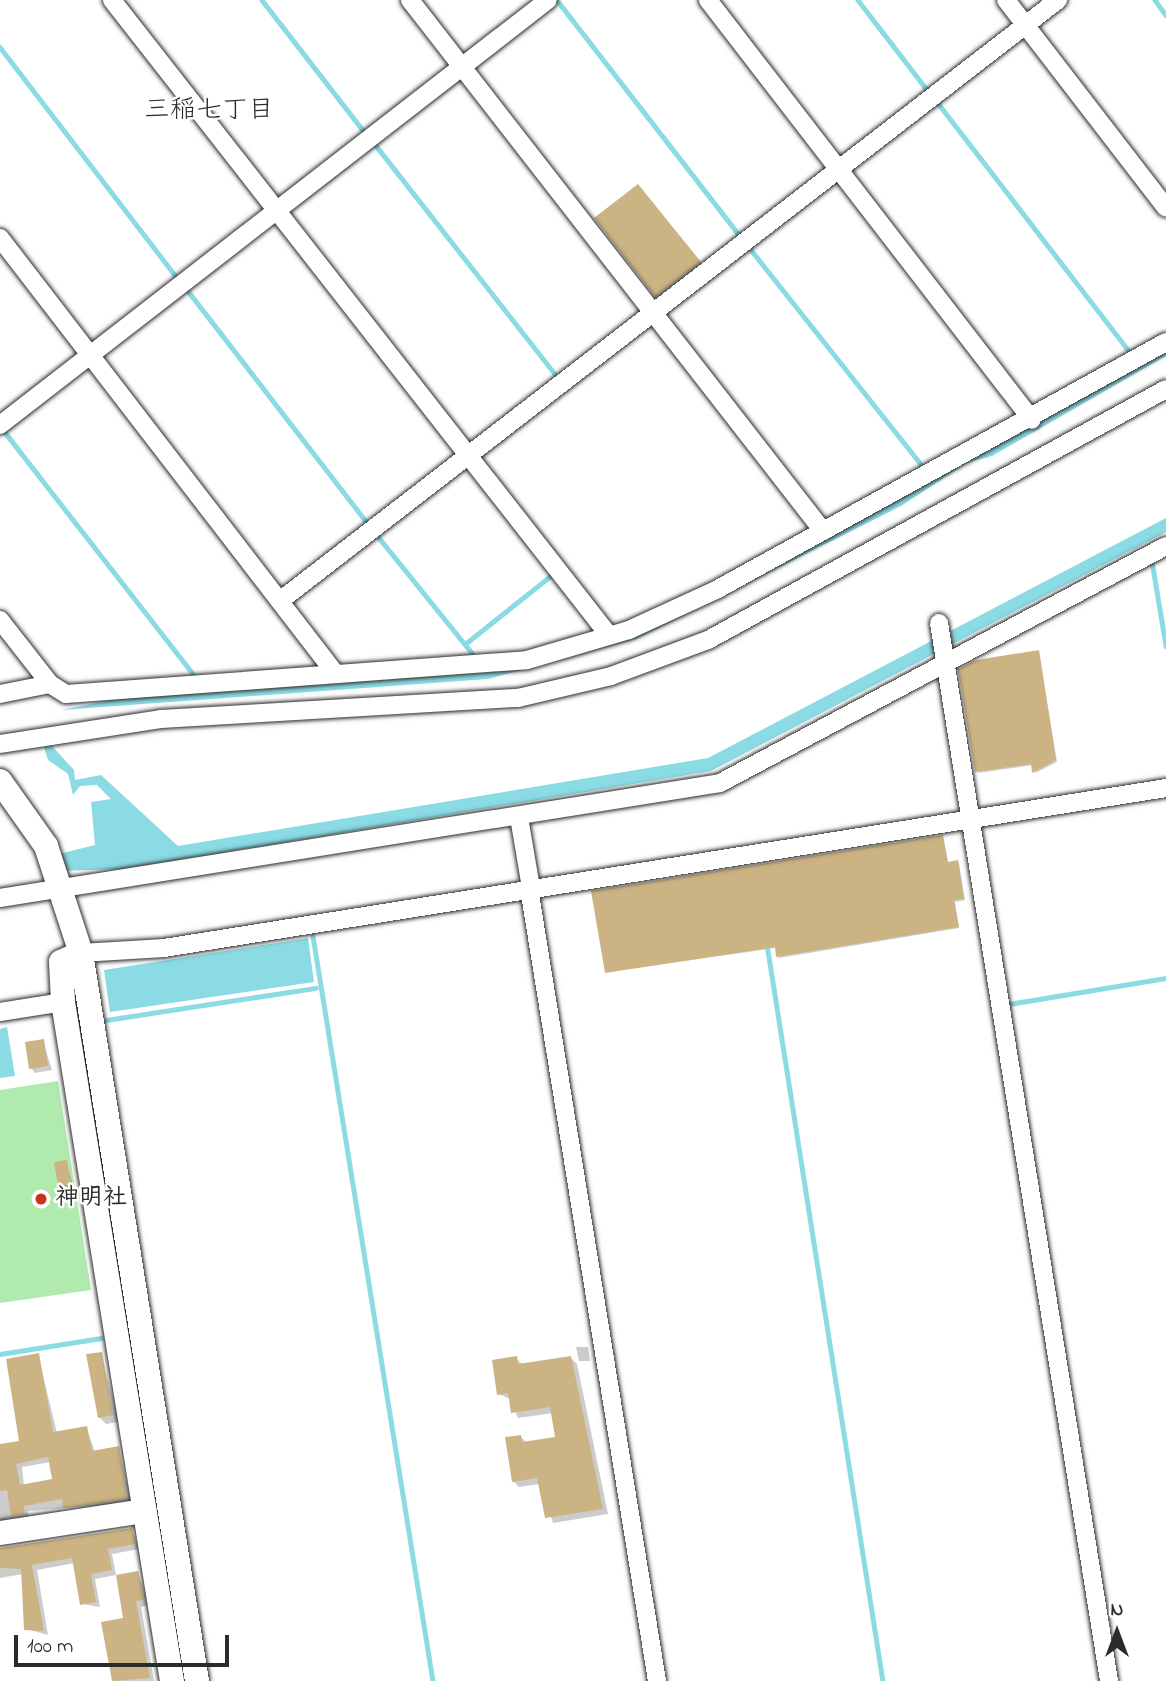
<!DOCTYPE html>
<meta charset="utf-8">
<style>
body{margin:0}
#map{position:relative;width:1166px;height:1681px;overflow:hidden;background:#fff;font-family:"Indie Flower","Klee One",sans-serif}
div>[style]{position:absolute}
.green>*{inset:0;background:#b0eaaf}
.water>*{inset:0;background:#8adbe4}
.shadow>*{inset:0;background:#0003}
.stream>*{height:4.5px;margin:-2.25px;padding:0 2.25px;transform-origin:2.25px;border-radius:2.25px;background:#8adbe4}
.building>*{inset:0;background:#ccb383}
.roads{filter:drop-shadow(0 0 2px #2b2b2b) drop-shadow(0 0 2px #2b2b2b)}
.street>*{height:18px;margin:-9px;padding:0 9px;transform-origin:9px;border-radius:9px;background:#fff}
.secondary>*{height:24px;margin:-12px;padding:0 12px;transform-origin:12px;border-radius:12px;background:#fff}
.dots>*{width:19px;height:19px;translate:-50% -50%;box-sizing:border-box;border:4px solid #fff;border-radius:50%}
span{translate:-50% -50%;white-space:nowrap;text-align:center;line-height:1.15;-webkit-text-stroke:5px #fff;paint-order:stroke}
.poi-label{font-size:24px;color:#2b2b2b;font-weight:700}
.left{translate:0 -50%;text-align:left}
.neighbourhood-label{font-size:26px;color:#2b2b2b}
.north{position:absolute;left:1082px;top:1597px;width:70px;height:70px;-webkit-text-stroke:5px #fff;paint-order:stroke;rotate:0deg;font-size:19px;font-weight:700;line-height:28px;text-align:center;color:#2b2b2b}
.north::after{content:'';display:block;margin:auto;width:24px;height:32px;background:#2b2b2b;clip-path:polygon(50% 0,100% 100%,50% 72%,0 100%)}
.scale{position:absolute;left:14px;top:1635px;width:215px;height:32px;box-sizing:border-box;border:4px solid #2b2b2b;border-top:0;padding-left:9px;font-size:21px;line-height:24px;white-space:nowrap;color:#2b2b2b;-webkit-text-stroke:5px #fff;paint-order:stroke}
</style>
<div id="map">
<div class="green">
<i style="clip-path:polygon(58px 1081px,91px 1290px,0 1303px,0 1090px)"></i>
</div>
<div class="water">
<i style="clip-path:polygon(1166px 346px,1166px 356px,992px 456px,967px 463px,901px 506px,637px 639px,488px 679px,61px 710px,115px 699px,493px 672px,633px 632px)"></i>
<i style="clip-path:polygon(1166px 518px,1166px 532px,711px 771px,125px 869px,57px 871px,55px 855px,95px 845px,91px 802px,111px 799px,97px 785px,80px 786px,73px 795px,68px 774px,48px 760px,44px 747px,52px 746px,74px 770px,75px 780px,101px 775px,178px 846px,708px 758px)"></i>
<i style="clip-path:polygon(308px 938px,314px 982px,110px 1012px,104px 970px)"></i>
<i style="clip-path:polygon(7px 1027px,15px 1076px,0 1078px,0 1029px)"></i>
</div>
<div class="shadow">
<i style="clip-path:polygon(638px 186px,708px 272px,666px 305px,656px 296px)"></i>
<i style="clip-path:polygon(1039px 652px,1057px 762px,1035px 773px,1033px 765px,978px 773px)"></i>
<i style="clip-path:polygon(943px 837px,948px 863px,959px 863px,965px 900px,955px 902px,959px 928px,779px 958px,776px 948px,607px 972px)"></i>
<i style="clip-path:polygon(43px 1041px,52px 1070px,35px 1073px,31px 1068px)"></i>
<i style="clip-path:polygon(66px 1162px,74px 1188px,64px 1189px,60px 1185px)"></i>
<i style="clip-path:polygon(576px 1347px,588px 1347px,590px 1361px,579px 1361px)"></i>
<i style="clip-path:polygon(101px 1354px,119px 1422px,106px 1424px,99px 1417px)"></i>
<i style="clip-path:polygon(evenodd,38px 1355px,57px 1433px,86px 1427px,95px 1452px,119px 1448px,131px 1503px,28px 1511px,29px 1519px,0 1526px,0 1446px,21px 1442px,38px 1355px,51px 1462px,54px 1481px,24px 1486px,22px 1467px,51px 1462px)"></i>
<i style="clip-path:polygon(516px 1358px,522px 1364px,571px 1358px,577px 1364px,608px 1514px,553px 1523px,540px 1484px,519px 1487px,513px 1481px,521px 1437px,527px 1443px,557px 1439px,553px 1413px,518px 1418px,510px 1399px,499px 1394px)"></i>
<i style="clip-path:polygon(132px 1530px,139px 1549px,112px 1554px,116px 1575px,95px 1579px,100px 1607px,82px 1604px,75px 1563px,37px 1570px,48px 1635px,26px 1629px,23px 1574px,0 1578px,0 1549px)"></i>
<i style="clip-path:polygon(138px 1573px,149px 1605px,141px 1607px,154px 1681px,113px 1681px,103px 1624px,125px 1620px)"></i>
</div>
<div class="stream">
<i style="left:262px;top:0;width:170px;rotate:52.2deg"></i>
<i style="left:557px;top:0;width:300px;rotate:52.2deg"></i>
<i style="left:858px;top:0;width:115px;rotate:52.4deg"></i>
<i style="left:1155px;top:0;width:19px;rotate:54deg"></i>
<i style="left:0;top:47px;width:291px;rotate:52.5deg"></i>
<i style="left:938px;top:103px;width:318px;rotate:52.4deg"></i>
<i style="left:374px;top:143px;width:296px;rotate:51.9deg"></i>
<i style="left:748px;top:246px;width:282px;rotate:51.6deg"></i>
<i style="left:185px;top:287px;width:301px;rotate:52.3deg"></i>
<i style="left:4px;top:431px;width:308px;rotate:52.1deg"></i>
<i style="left:376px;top:534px;width:159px;rotate:51.1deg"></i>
<i style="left:1152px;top:561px;width:86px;rotate:80.6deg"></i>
<i style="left:465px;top:644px;width:112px;rotate:-38.5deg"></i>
<i style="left:313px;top:936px;width:755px;rotate:80.85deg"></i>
<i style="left:767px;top:944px;width:746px;rotate:81.06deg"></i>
<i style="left:1009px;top:1004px;width:159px;rotate:-9.4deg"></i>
<i style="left:106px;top:1020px;width:212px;rotate:-8.7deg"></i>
<i style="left:0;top:1354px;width:102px;rotate:-9deg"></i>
</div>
<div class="building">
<i style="clip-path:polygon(638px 184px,701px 262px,655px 297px,594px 218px)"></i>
<i style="clip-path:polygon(1039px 650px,1056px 760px,1032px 773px,1031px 764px,975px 772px,958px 669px,976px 660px)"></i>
<i style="clip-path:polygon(943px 835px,948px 862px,958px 860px,964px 899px,954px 900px,959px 927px,776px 957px,775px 947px,605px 973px,591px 891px)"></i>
<i style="clip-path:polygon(44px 1039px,48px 1066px,29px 1069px,25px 1042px)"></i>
<i style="clip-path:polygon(67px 1160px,71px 1184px,58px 1186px,54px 1162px)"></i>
<i style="clip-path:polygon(102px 1352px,113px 1415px,98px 1418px,86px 1354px)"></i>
<i style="clip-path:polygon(evenodd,39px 1353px,53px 1432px,87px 1426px,92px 1451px,119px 1446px,127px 1499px,63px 1508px,62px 1499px,24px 1506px,25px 1514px,11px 1516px,7px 1490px,0 1491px,0 1444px,19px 1441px,6px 1359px,39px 1353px,48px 1457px,52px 1479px,20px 1485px,16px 1464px,48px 1457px)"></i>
<i style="clip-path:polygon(517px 1356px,518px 1364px,571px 1356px,603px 1509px,545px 1518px,537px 1478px,512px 1482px,505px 1437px,521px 1435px,522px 1442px,555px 1437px,550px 1407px,511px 1413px,508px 1393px,497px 1395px,492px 1360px)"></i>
<i style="clip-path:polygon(132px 1528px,135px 1544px,108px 1549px,112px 1570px,91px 1574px,96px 1602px,80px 1605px,72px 1558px,32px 1565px,44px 1631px,24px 1630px,21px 1569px,0 1568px,0 1548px)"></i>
<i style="clip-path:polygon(138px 1571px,144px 1600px,136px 1601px,150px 1678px,112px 1681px,101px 1622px,123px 1618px,116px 1575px)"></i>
</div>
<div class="roads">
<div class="street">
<i style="left:112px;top:0;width:804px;rotate:51.97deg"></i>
<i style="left:410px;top:0;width:673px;rotate:52.13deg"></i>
<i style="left:708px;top:0;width:530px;rotate:52.35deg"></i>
<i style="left:1006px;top:0;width:262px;rotate:52.4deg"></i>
<i style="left:0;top:238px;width:549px;rotate:52.4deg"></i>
<i style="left:0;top:425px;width:693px;rotate:-37.8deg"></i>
<i style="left:281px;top:600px;width:982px;rotate:-37.68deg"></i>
<i style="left:0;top:620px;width:81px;rotate:52deg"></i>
<i style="left:50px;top:684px;width:51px;rotate:168.7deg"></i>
<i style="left:939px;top:623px;width:1072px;rotate:80.87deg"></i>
<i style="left:50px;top:684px;width:19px;rotate:32deg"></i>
<i style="left:66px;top:694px;width:462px;rotate:-4.2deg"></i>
<i style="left:527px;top:660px;width:106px;rotate:-16.4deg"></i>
<i style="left:629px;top:630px;width:96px;rotate:-24.7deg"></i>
<i style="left:716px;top:590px;width:514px;rotate:-28.86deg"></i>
<i style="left:0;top:744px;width:163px;rotate:-8.8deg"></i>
<i style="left:161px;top:719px;width:358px;rotate:-3.4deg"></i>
<i style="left:518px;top:698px;width:96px;rotate:-13.3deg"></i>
<i style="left:611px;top:676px;width:103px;rotate:-20.4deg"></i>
<i style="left:708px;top:640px;width:522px;rotate:-28.72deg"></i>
<i style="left:519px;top:817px;width:72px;rotate:80.4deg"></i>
<i style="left:529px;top:888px;width:803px;rotate:80.83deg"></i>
<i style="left:0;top:898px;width:729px;rotate:-9.07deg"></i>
<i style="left:720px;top:783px;width:505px;rotate:-27.99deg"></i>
<i style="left:81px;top:953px;width:83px;rotate:-3.4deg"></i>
<i style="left:164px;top:948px;width:1015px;rotate:-9.07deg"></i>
<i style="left:0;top:1012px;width:64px;rotate:-9deg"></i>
</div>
<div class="secondary">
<i style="left:0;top:781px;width:80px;rotate:54.7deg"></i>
<i style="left:46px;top:846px;width:113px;rotate:71.9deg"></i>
<i style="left:81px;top:953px;width:737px;rotate:80.95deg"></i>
<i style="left:81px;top:953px;width:22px;rotate:156deg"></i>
<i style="left:61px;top:962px;width:40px;rotate:87.1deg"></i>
<i style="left:63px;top:1002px;width:688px;rotate:80.88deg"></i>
<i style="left:0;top:1533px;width:146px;rotate:-8.7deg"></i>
</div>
</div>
<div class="dots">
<i style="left:41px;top:1199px;background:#c8321e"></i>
</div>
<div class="poi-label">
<span class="left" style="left:55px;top:1199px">神明社</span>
</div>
<div class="neighbourhood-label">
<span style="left:209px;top:112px">三稲七丁目</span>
</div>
<div class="north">N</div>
<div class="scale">100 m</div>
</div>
